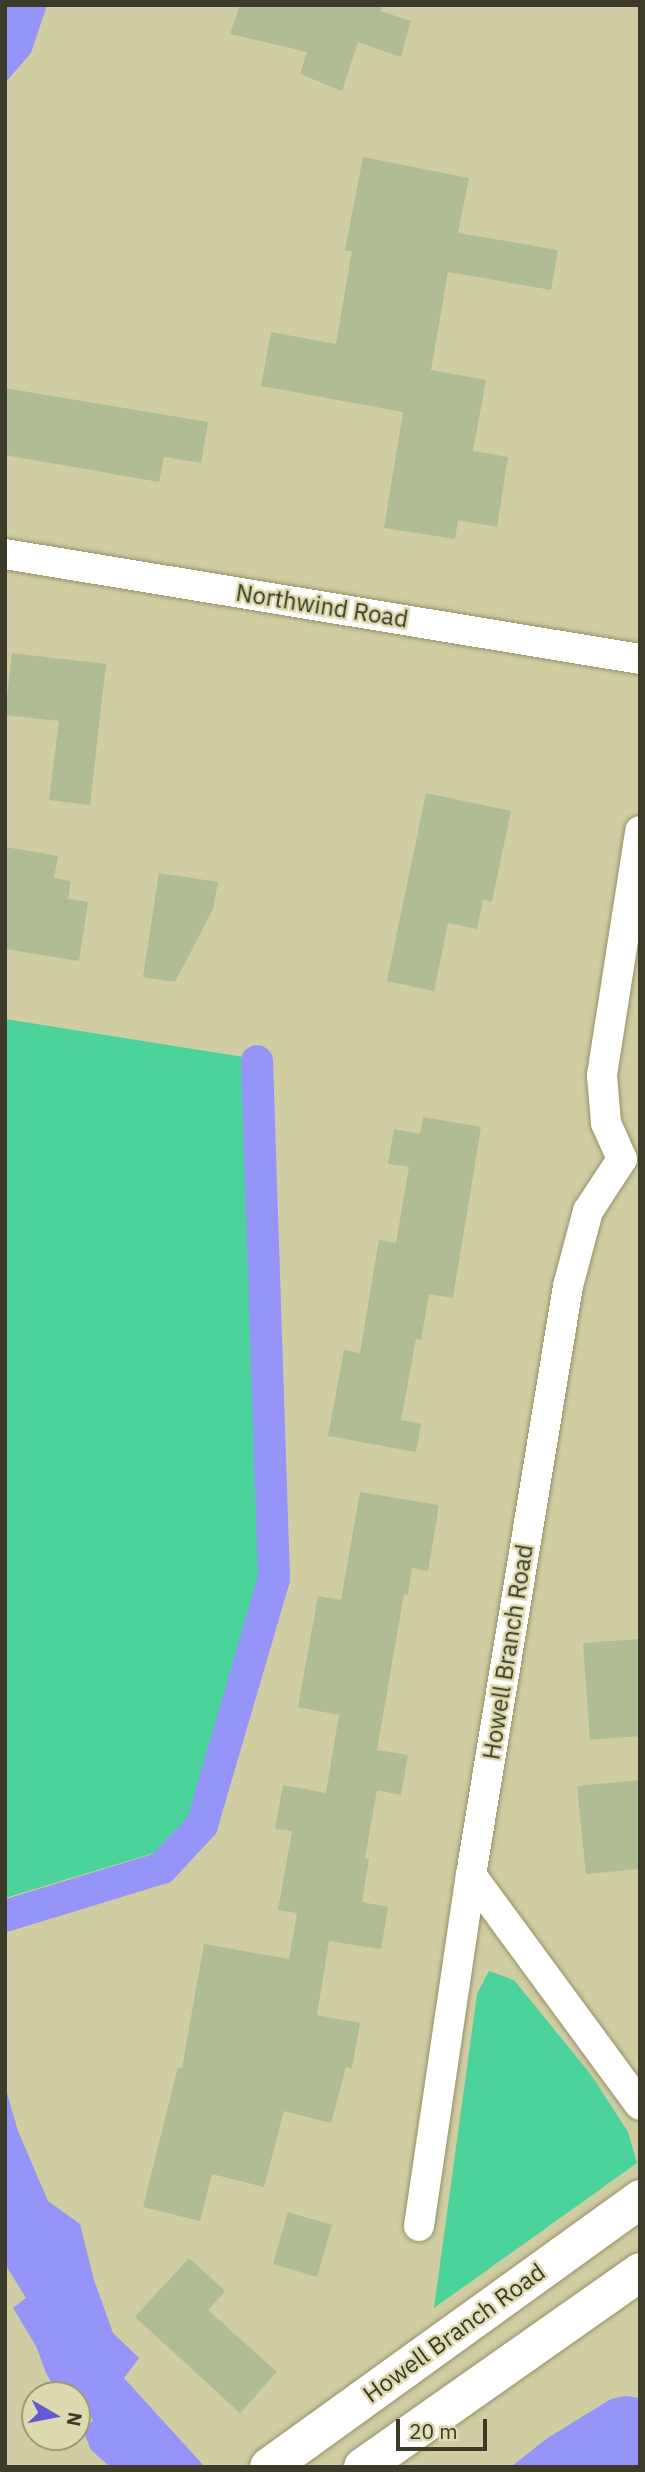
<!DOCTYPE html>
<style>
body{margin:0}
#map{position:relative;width:645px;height:2472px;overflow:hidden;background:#d1cda2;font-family:"IBM Plex Sans",sans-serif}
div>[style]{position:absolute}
.green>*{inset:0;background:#4cd29b}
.water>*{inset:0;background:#9594f9}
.canal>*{height:32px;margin:-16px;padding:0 16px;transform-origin:16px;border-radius:16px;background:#9594f9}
.building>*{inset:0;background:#afbc94}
.roads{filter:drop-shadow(0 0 2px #959068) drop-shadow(0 0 2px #959068)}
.street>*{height:30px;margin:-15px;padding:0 15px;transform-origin:15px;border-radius:15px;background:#fff}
.secondary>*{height:38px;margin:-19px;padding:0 19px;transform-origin:19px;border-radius:19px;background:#fff}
span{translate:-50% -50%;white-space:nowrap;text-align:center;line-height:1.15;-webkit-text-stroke:5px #dedaaf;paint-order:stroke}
.street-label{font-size:24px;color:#3c3a29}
.frame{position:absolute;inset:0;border:7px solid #3c3a29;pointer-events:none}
.north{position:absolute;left:21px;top:2381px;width:70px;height:70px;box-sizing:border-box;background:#dedaaf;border:2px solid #9d9a79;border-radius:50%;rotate:100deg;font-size:19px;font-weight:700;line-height:28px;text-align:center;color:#3c3a29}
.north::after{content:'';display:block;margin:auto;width:24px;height:32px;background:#6459d2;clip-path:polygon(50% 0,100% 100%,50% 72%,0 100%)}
.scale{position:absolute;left:396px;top:2419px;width:91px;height:32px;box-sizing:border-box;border:4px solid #3c3a29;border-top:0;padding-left:9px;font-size:21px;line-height:24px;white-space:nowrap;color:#3c3a29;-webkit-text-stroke:5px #dedaaf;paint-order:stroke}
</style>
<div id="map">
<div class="green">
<i style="clip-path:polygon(5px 1019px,262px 1060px,274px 1577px,197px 1840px,5px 1898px)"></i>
<i style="clip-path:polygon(489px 1971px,514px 1980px,592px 2076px,628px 2132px,637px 2163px,434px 2308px,477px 1994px)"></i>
</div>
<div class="water">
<i style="clip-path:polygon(5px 5px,47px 5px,31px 53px,5px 83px)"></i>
<i style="clip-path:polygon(5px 2086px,18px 2131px,48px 2201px,80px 2224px,94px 2280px,113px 2333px,139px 2358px,124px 2378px,205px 2467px,110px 2467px,91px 2450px,82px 2428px,93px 2421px,76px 2388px,56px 2390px,46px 2373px,36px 2346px,13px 2308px,26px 2298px,5px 2264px)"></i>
<i style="clip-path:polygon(625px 2396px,640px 2398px,640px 2467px,511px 2467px,546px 2439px,611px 2399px)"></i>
</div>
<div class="canal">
<i style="left:5px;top:1916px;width:164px;rotate:-17deg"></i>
<i style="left:162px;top:1868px;width:59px;rotate:-47.1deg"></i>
<i style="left:202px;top:1825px;width:256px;rotate:-73.7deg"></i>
<i style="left:274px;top:1579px;width:518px;rotate:-91.88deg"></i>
</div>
<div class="building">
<i style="clip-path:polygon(240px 5px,382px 5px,380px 11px,411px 21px,401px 57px,358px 42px,342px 91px,300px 74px,307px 52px,230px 34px)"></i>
<i style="clip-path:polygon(363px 157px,469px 178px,458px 233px,558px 250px,551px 290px,448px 272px,431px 370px,486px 380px,473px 451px,508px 457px,497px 527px,458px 520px,455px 539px,384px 528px,403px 412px,261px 386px,271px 332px,336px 344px,352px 251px,345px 250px)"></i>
<i style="clip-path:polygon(5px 388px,208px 422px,201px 463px,164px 457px,159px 482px,5px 455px)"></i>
<i style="clip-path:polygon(12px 653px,106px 664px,90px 805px,49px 800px,59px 721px,5px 715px)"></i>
<i style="clip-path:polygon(426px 793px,511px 811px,492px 901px,483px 900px,477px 929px,448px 923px,434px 991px,387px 981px)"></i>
<i style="clip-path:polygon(5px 847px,58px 856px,54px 878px,71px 881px,68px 899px,88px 902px,79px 961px,5px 949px)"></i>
<i style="clip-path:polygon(159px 873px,218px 882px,213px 909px,175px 982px,143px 977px)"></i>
<i style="clip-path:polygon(423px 1117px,481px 1127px,453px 1298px,429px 1294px,421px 1340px,416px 1339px,401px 1420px,421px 1424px,416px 1452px,328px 1436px,344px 1350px,360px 1353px,379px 1240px,396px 1243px,409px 1167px,388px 1164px,394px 1129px,420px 1134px)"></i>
<i style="clip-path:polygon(360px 1492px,439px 1505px,428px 1571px,412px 1568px,408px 1595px,404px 1594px,377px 1750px,408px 1755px,401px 1795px,377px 1790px,365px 1858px,369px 1859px,362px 1902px,388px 1907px,381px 1949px,329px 1941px,317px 2015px,360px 2023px,352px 2068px,346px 2067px,331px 2123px,284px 2111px,264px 2187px,212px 2174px,200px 2221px,143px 2207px,178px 2067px,182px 2068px,204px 1944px,289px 1959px,297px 1913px,278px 1910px,292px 1831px,275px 1829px,283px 1785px,326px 1793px,339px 1715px,298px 1707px,318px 1596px,341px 1600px)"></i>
<i style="clip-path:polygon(640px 1639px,640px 1736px,590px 1740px,583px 1643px)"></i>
<i style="clip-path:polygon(640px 1780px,640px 1869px,586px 1874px,577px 1786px)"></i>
<i style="clip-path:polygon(288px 2212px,332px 2225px,317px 2277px,273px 2264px)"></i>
<i style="clip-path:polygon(189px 2258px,225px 2291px,208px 2310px,277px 2372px,240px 2413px,135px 2317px)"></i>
</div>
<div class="roads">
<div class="street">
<i style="left:5px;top:554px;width:644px;rotate:9.39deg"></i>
<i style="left:622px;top:1159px;width:39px;rotate:-114deg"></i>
<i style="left:606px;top:1123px;width:48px;rotate:-94.8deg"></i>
<i style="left:602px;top:1075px;width:247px;rotate:-81.1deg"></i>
<i style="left:471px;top:1875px;width:285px;rotate:53.7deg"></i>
<i style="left:419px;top:2226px;width:355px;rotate:-81.6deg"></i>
<i style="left:471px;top:1875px;width:597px;rotate:-80.65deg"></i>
<i style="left:568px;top:1286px;width:78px;rotate:-75.1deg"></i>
<i style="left:588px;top:1211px;width:62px;rotate:-56.8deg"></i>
</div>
<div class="secondary">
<i style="left:269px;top:2467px;width:458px;rotate:-35.8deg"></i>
<i style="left:363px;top:2467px;width:339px;rotate:-35.1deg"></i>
</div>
</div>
<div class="street-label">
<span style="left:322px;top:606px;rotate:9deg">Northwind Road</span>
<span style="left:508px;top:1652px;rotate:-81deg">Howell Branch Road</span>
<span style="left:454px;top:2333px;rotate:-36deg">Howell Branch Road</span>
</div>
<div class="frame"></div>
<div class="north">N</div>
<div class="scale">20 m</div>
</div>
